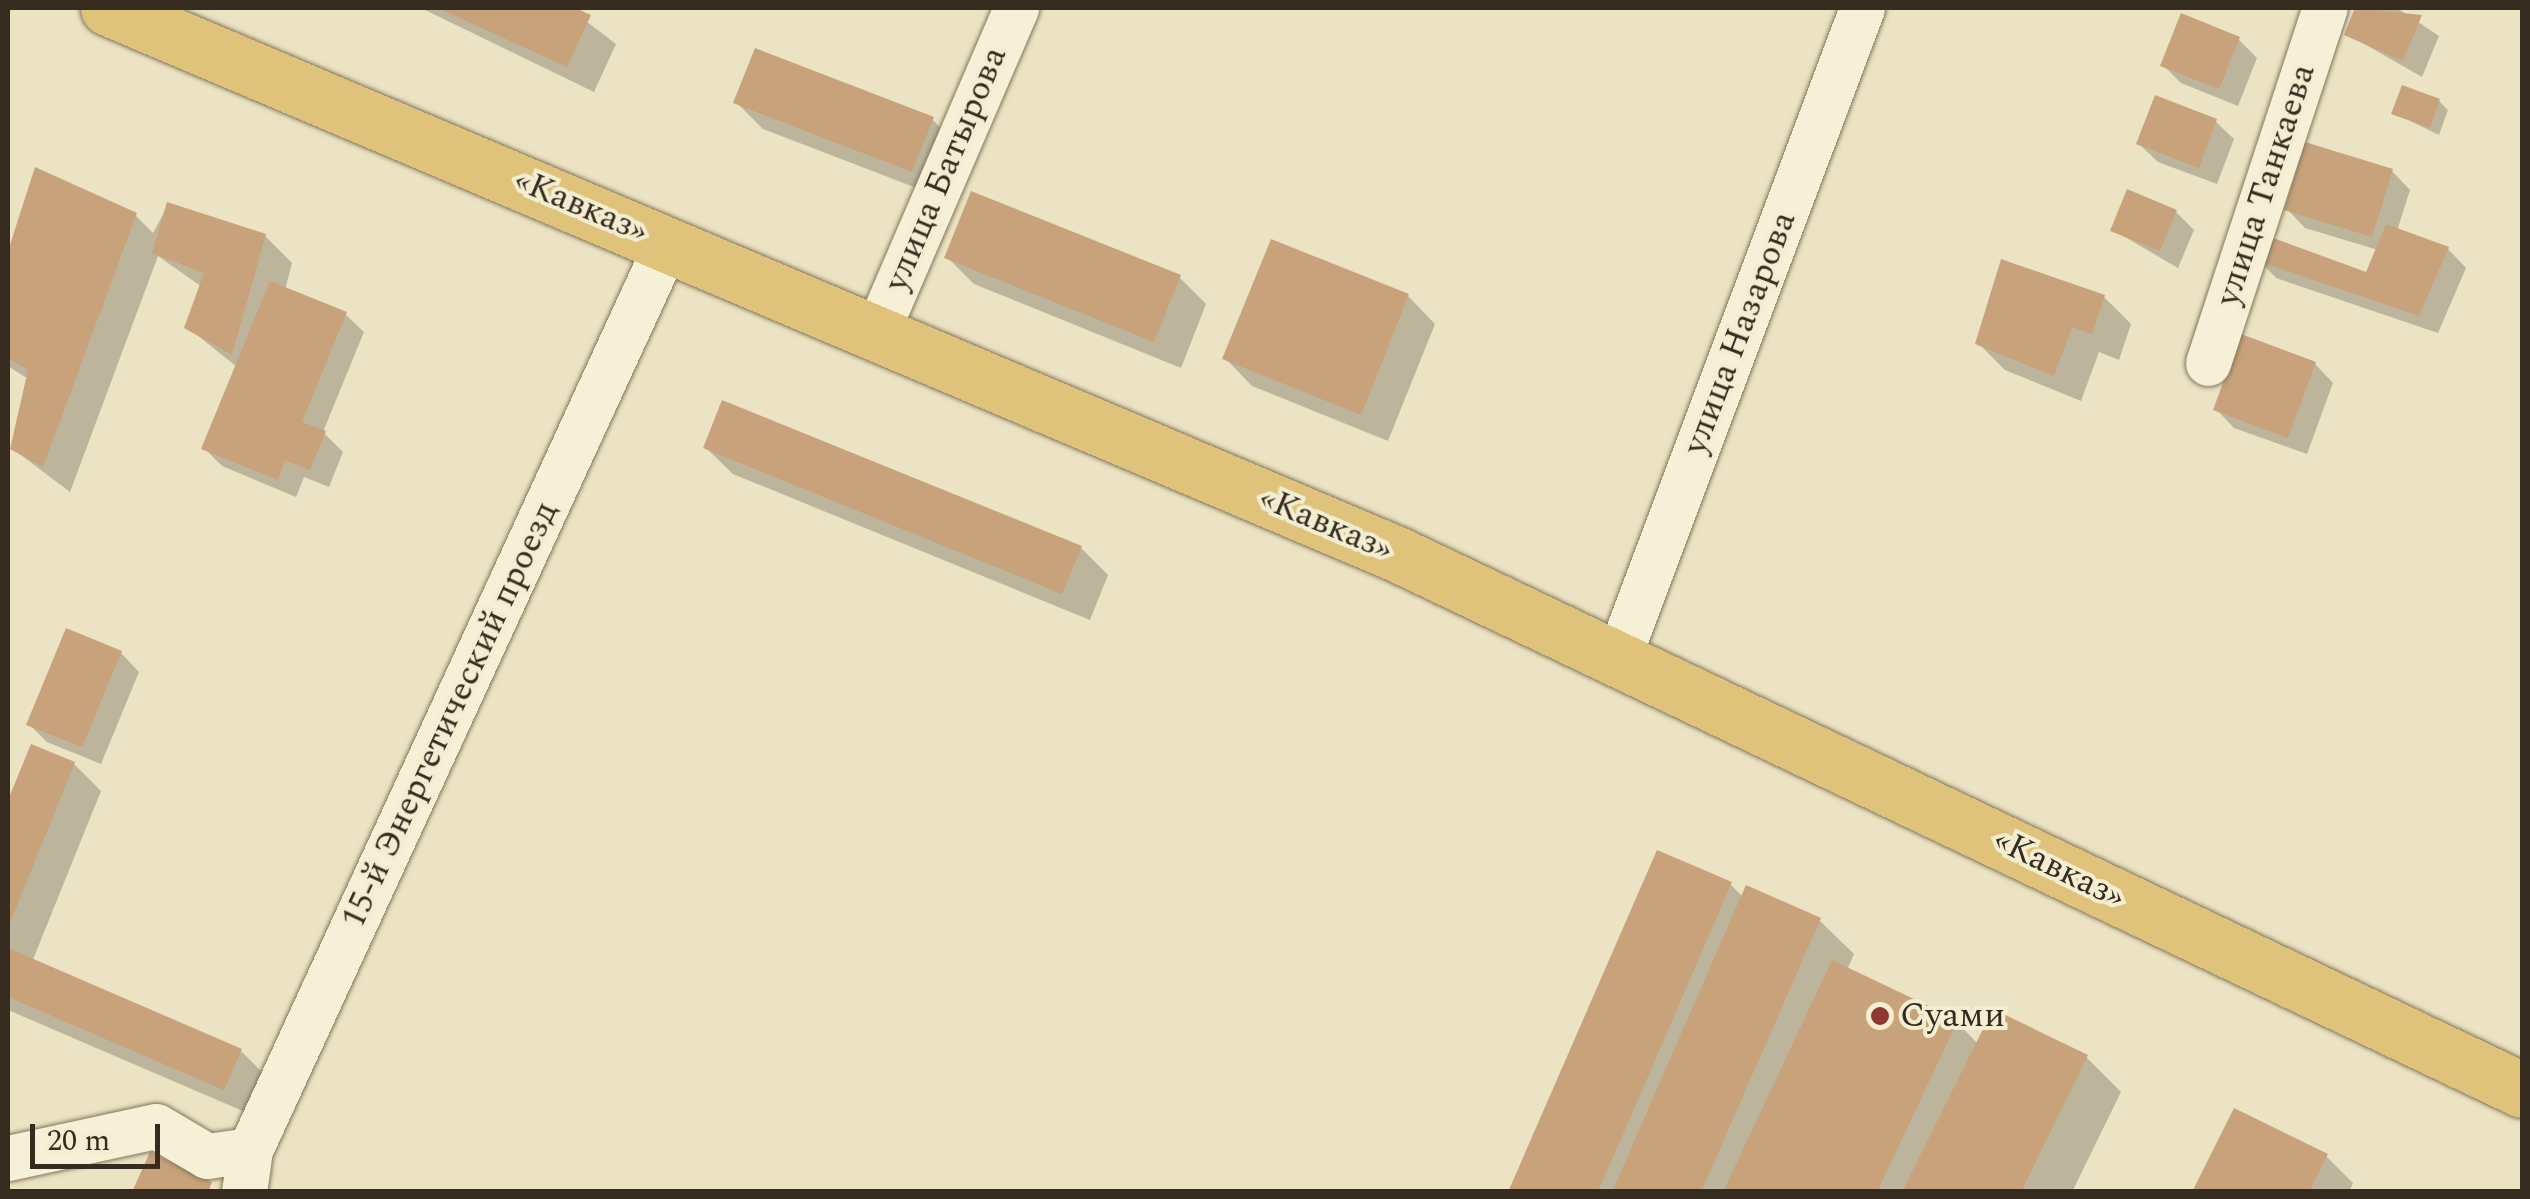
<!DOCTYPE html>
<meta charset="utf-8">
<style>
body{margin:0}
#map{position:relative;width:2530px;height:1199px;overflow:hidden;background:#ebe3c3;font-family:Spectral,serif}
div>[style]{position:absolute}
.shadow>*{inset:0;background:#0003}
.building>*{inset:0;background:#c7a27b}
.roads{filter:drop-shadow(0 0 2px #84755b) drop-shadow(0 0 2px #84755b)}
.minor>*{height:45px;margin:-22.5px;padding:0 22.5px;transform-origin:22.5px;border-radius:22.5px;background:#f6f0d6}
.trunk>*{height:55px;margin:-27.5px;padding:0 27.5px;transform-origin:27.5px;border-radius:27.5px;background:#e0c37b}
.dots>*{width:28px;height:28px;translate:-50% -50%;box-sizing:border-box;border:5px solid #f3edd2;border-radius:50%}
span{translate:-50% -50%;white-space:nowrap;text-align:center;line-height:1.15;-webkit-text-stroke:8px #f3edd2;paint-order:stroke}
.street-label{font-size:35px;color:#352b1e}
.poi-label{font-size:35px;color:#352b1e}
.left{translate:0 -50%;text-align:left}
.frame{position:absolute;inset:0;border:10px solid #352b1e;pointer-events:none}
.scale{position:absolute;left:30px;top:1124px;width:130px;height:45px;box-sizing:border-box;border:5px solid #352b1e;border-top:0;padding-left:12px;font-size:30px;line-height:35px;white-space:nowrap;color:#352b1e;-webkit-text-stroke:8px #f3edd2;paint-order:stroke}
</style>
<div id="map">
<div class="shadow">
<i style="clip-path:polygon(421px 8px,569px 8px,616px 44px,594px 92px)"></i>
<i style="clip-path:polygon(2358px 8px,2397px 8px,2439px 36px,2422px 77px,2347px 34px)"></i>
<i style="clip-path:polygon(2238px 39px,2257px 58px,2238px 106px,2181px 83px,2163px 65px)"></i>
<i style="clip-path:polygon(2439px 101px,2448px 110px,2439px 135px,2394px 113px)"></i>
<i style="clip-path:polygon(736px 102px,932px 119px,959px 147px,940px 197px,763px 129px)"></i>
<i style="clip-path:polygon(2215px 121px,2234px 139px,2217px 184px,2158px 162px,2139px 144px)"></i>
<i style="clip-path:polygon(37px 170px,136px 216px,153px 233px,168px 205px,265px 236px,292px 263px,285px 290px,345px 314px,364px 332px,323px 432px,343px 452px,329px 487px,304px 477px,296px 497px,222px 466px,204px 448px,237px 367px,187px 327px,202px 287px,158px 256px,70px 492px,13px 449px,28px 379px,8px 366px,8px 259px)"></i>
<i style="clip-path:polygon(2392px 171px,2410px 190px,2397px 231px,2448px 249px,2466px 268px,2438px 333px,2276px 278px,2258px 259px,2368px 275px,2378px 250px,2305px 228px,2287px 209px)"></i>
<i style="clip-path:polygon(2176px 212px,2194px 230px,2178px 268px,2113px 230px)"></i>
<i style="clip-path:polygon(947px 257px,1179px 277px,1206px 304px,1181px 368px,974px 284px)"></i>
<i style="clip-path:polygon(1408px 296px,1435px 324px,1388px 441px,1252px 386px,1225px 358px)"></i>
<i style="clip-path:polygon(2104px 297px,2131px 324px,2119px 360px,2099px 352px,2081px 401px,2005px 370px,1978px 343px)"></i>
<i style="clip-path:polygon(2315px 364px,2333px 383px,2307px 454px,2234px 428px,2216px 409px)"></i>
<i style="clip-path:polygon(705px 447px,1081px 548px,1108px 575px,1090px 620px,733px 474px)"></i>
<i style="clip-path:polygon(121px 653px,139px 672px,101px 764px,47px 742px,29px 724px)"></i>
<i style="clip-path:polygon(32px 747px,74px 764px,101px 791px,32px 962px,241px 1051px,268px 1078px,252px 1115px,8px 1010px,8px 807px)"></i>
<i style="clip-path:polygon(1730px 884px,1743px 897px,1819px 920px,1854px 954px,1847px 970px,1957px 1022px,1978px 1044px,2086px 1057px,2121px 1092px,2072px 1192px,1511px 1192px)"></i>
<i style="clip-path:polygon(2326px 1156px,2353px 1183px,2349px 1192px,2195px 1192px)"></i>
</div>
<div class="building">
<i style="clip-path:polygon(438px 8px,575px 8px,591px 15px,567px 67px)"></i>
<i style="clip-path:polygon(2355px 8px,2422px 15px,2403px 61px,2344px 35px)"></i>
<i style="clip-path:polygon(2181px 13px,2240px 37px,2219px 89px,2160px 66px)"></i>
<i style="clip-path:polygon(755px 48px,934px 117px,912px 172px,733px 103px)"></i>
<i style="clip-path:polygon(2402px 85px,2440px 99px,2430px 128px,2391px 114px)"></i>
<i style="clip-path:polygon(2155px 95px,2217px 119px,2199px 168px,2136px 144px)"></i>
<i style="clip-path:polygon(2305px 142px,2393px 169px,2372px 237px,2284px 210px)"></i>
<i style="clip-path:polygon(35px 167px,137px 213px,43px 467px,10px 449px,28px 370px,8px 358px,8px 251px)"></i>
<i style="clip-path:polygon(2127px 189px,2177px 210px,2160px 251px,2110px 231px)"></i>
<i style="clip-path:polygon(971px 191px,1181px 275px,1154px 342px,944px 258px)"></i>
<i style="clip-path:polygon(167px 202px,266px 234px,232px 355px,184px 328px,204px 273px,152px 253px)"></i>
<i style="clip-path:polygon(2386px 224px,2449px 247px,2419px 316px,2255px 260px,2265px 235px,2366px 272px)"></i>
<i style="clip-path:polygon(1271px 239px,1409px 294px,1361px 415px,1222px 359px)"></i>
<i style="clip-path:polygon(2001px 259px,2105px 295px,2092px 334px,2072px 327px,2054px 376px,1975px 344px)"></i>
<i style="clip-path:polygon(270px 281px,347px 312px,302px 422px,326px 431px,310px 470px,285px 460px,278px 480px,201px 449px)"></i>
<i style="clip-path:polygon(2241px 334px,2316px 362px,2288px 438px,2213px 410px)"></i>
<i style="clip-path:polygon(722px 400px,1082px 546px,1062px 594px,703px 448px)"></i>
<i style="clip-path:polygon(66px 628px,122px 651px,82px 747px,26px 725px)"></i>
<i style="clip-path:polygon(31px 744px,75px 762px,8px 928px,8px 800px)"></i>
<i style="clip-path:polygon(1657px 850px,1732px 882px,1598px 1192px,1508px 1192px)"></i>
<i style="clip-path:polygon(1746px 885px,1821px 918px,1701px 1192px,1612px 1192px)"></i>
<i style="clip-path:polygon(8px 948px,242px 1049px,224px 1090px,8px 997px)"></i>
<i style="clip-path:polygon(1832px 960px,1958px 1020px,1877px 1192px,1723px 1192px)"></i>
<i style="clip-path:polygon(1993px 1009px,2088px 1055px,2021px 1192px,1902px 1192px)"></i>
<i style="clip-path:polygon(2234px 1108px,2328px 1154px,2309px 1192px,2192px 1192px)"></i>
<i style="clip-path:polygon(150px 1152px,212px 1182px,208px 1192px,132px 1192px)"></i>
</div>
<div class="roads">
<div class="minor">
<i style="left:877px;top:331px;width:352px;rotate:-66.7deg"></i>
<i style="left:2208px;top:363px;width:374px;rotate:-71.8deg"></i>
<i style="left:1618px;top:658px;width:694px;rotate:-69.42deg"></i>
<i style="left:8px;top:1158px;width:151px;rotate:-12.2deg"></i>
<i style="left:156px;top:1126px;width:59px;rotate:30.5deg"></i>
<i style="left:207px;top:1156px;width:43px;rotate:-7.9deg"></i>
<i style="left:244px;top:1192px;width:42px;rotate:-81.9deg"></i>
<i style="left:250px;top:1150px;width:998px;rotate:-65.31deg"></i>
</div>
<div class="trunk">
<i style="left:108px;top:8px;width:1402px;rotate:22.96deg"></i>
<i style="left:1399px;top:555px;width:1244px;rotate:25.47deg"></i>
</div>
</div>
<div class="dots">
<i style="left:1880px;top:1016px;background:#8f382f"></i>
</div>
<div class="street-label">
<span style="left:946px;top:169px;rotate:-67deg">улица Батырова</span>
<span style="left:2266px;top:185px;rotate:-72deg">улица Танкаева</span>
<span style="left:581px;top:206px;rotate:23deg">«Кавказ»</span>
<span style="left:1740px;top:333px;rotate:-69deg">улица Назарова</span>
<span style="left:1326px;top:524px;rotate:23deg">«Кавказ»</span>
<span style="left:450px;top:715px;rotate:-65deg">15-й Энергетический проезд</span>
<span style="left:2059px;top:869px;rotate:26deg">«Кавказ»</span>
</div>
<div class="poi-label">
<span class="left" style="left:1900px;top:1016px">Суами</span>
</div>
<div class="frame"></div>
<div class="scale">20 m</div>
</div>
